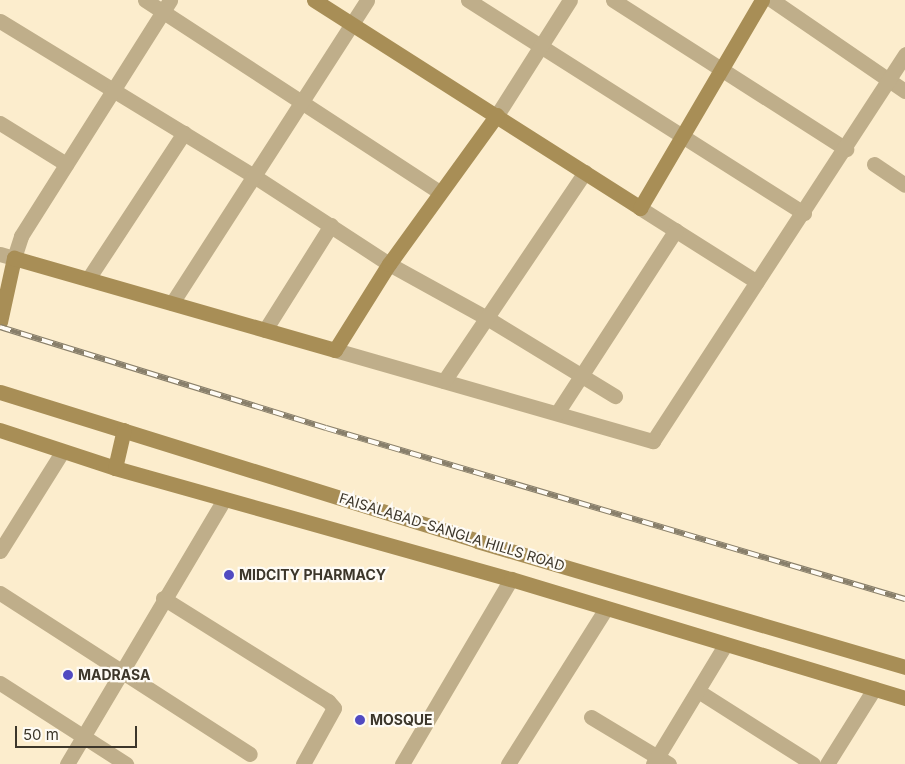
<!DOCTYPE html>
<style>
body{margin:0}
#map{position:relative;width:905px;height:764px;overflow:hidden;background:#fcedcd;font-family:Inter,sans-serif}
div>[style]{position:absolute}
.street>*{height:15px;margin:-7.5px;padding:0 7.5px;transform-origin:7.5px;border-radius:7.5px;background:#bfae8a}
.secondary>*{height:15px;margin:-7.5px;padding:0 7.5px;transform-origin:7.5px;border-radius:7.5px;background:#a88e56}
.rail>*{height:5.5px;margin-top:-2.75px;transform-origin:0;background:repeating-linear-gradient(90deg,#fefbf5 0 11px,#887f6b 0 22px);box-sizing:border-box;border-block:1px solid #887f6b}
.dots>*{width:14px;height:14px;translate:-50% -50%;box-sizing:border-box;border:2px solid #fefbf5;border-radius:50%}
span{translate:-50% -50%;white-space:nowrap;text-align:center;line-height:1.15;-webkit-text-stroke:4.5px #fefbf5;paint-order:stroke}
.street-label{font-size:14px;color:#3c362a}
.poi-label{font-size:14px;color:#3c362a;font-weight:700}
.left{translate:0 -50%;text-align:left}
.scale{position:absolute;left:15px;top:726px;width:122px;height:22px;box-sizing:border-box;border:2px solid #3c362a;border-top:0;padding-left:6px;font-size:15px;line-height:18px;white-space:nowrap;color:#3c362a;-webkit-text-stroke:4px #fefbf5;paint-order:stroke}
</style>
<div id="map">
<div class="street">
<i style="left:145px;top:0;width:351px;rotate:33.1deg"></i>
<i style="left:468px;top:0;width:398px;rotate:32.4deg"></i>
<i style="left:613px;top:0;width:277px;rotate:32.6deg"></i>
<i style="left:772px;top:0;width:161px;rotate:34.4deg"></i>
<i style="left:0;top:21px;width:298px;rotate:31.4deg"></i>
<i style="left:254px;top:176px;width:161px;rotate:33.1deg"></i>
<i style="left:389px;top:264px;width:112px;rotate:28.9deg"></i>
<i style="left:487px;top:318px;width:150px;rotate:31.4deg"></i>
<i style="left:497px;top:115px;width:136px;rotate:-57.6deg"></i>
<i style="left:0;top:123px;width:78px;rotate:31.8deg"></i>
<i style="left:874px;top:164px;width:37px;rotate:34deg"></i>
<i style="left:640px;top:208px;width:138px;rotate:32.3deg"></i>
<i style="left:0;top:254px;width:15px;rotate:16deg"></i>
<i style="left:14px;top:258px;width:23px;rotate:-72deg"></i>
<i style="left:21px;top:236px;width:279px;rotate:-57.7deg"></i>
<i style="left:88px;top:279px;width:175px;rotate:-56.7deg"></i>
<i style="left:172px;top:303px;width:360px;rotate:-57.2deg"></i>
<i style="left:265px;top:330px;width:124px;rotate:-57.8deg"></i>
<i style="left:335px;top:350px;width:331px;rotate:16deg"></i>
<i style="left:653px;top:441px;width:462px;rotate:-56.9deg"></i>
<i style="left:444px;top:381px;width:252px;rotate:-56deg"></i>
<i style="left:557px;top:413px;width:218px;rotate:-57deg"></i>
<i style="left:0;top:551px;width:117px;rotate:-57.9deg"></i>
<i style="left:0;top:593px;width:297px;rotate:32.8deg"></i>
<i style="left:163px;top:598px;width:195px;rotate:32deg"></i>
<i style="left:328px;top:701px;width:9px;rotate:49deg"></i>
<i style="left:334px;top:708px;width:64px;rotate:119deg"></i>
<i style="left:0;top:683px;width:150px;rotate:32.7deg"></i>
<i style="left:698px;top:691px;width:136px;rotate:32.4deg"></i>
<i style="left:591px;top:717px;width:91px;rotate:31.1deg"></i>
<i style="left:67px;top:764px;width:307px;rotate:-59.3deg"></i>
<i style="left:402px;top:764px;width:215px;rotate:-59.5deg"></i>
<i style="left:508px;top:764px;width:182px;rotate:-57.8deg"></i>
<i style="left:653px;top:764px;width:139px;rotate:-58.8deg"></i>
<i style="left:827px;top:764px;width:89px;rotate:-57.9deg"></i>
</div>
<div class="secondary">
<i style="left:314px;top:0;width:387px;rotate:32.5deg"></i>
<i style="left:640px;top:208px;width:241px;rotate:-59.6deg"></i>
<i style="left:0;top:322px;width:66px;rotate:-77.7deg"></i>
<i style="left:14px;top:258px;width:334px;rotate:16deg"></i>
<i style="left:335px;top:350px;width:102px;rotate:-57.9deg"></i>
<i style="left:389px;top:264px;width:184px;rotate:-54.1deg"></i>
<i style="left:0;top:392px;width:500px;rotate:17.3deg"></i>
<i style="left:477px;top:541px;width:446px;rotate:16.4deg"></i>
<i style="left:0;top:430px;width:121px;rotate:18.3deg"></i>
<i style="left:115px;top:468px;width:411px;rotate:15.7deg"></i>
<i style="left:511px;top:579px;width:412px;rotate:16.8deg"></i>
<i style="left:115px;top:468px;width:39px;rotate:-77deg"></i>
</div>
<div class="rail">
<i style="left:0;top:327px;width:341px;rotate:17.2deg"></i>
<i style="left:326px;top:428px;width:604px;rotate:16.45deg"></i>
</div>
<div class="dots">
<i style="left:229px;top:575px;background:#514ac1"></i>
<i style="left:68px;top:675px;background:#514ac1"></i>
<i style="left:360px;top:720px;background:#514ac1"></i>
</div>
<div class="street-label">
<span style="left:452px;top:532px;rotate:17deg">FAISALABAD-SANGLA HILLS ROAD</span>
</div>
<div class="poi-label">
<span class="left" style="left:239px;top:575px">MIDCITY PHARMACY</span>
<span class="left" style="left:78px;top:675px">MADRASA</span>
<span class="left" style="left:370px;top:720px">MOSQUE</span>
</div>
<div class="scale">50 m</div>
</div>
